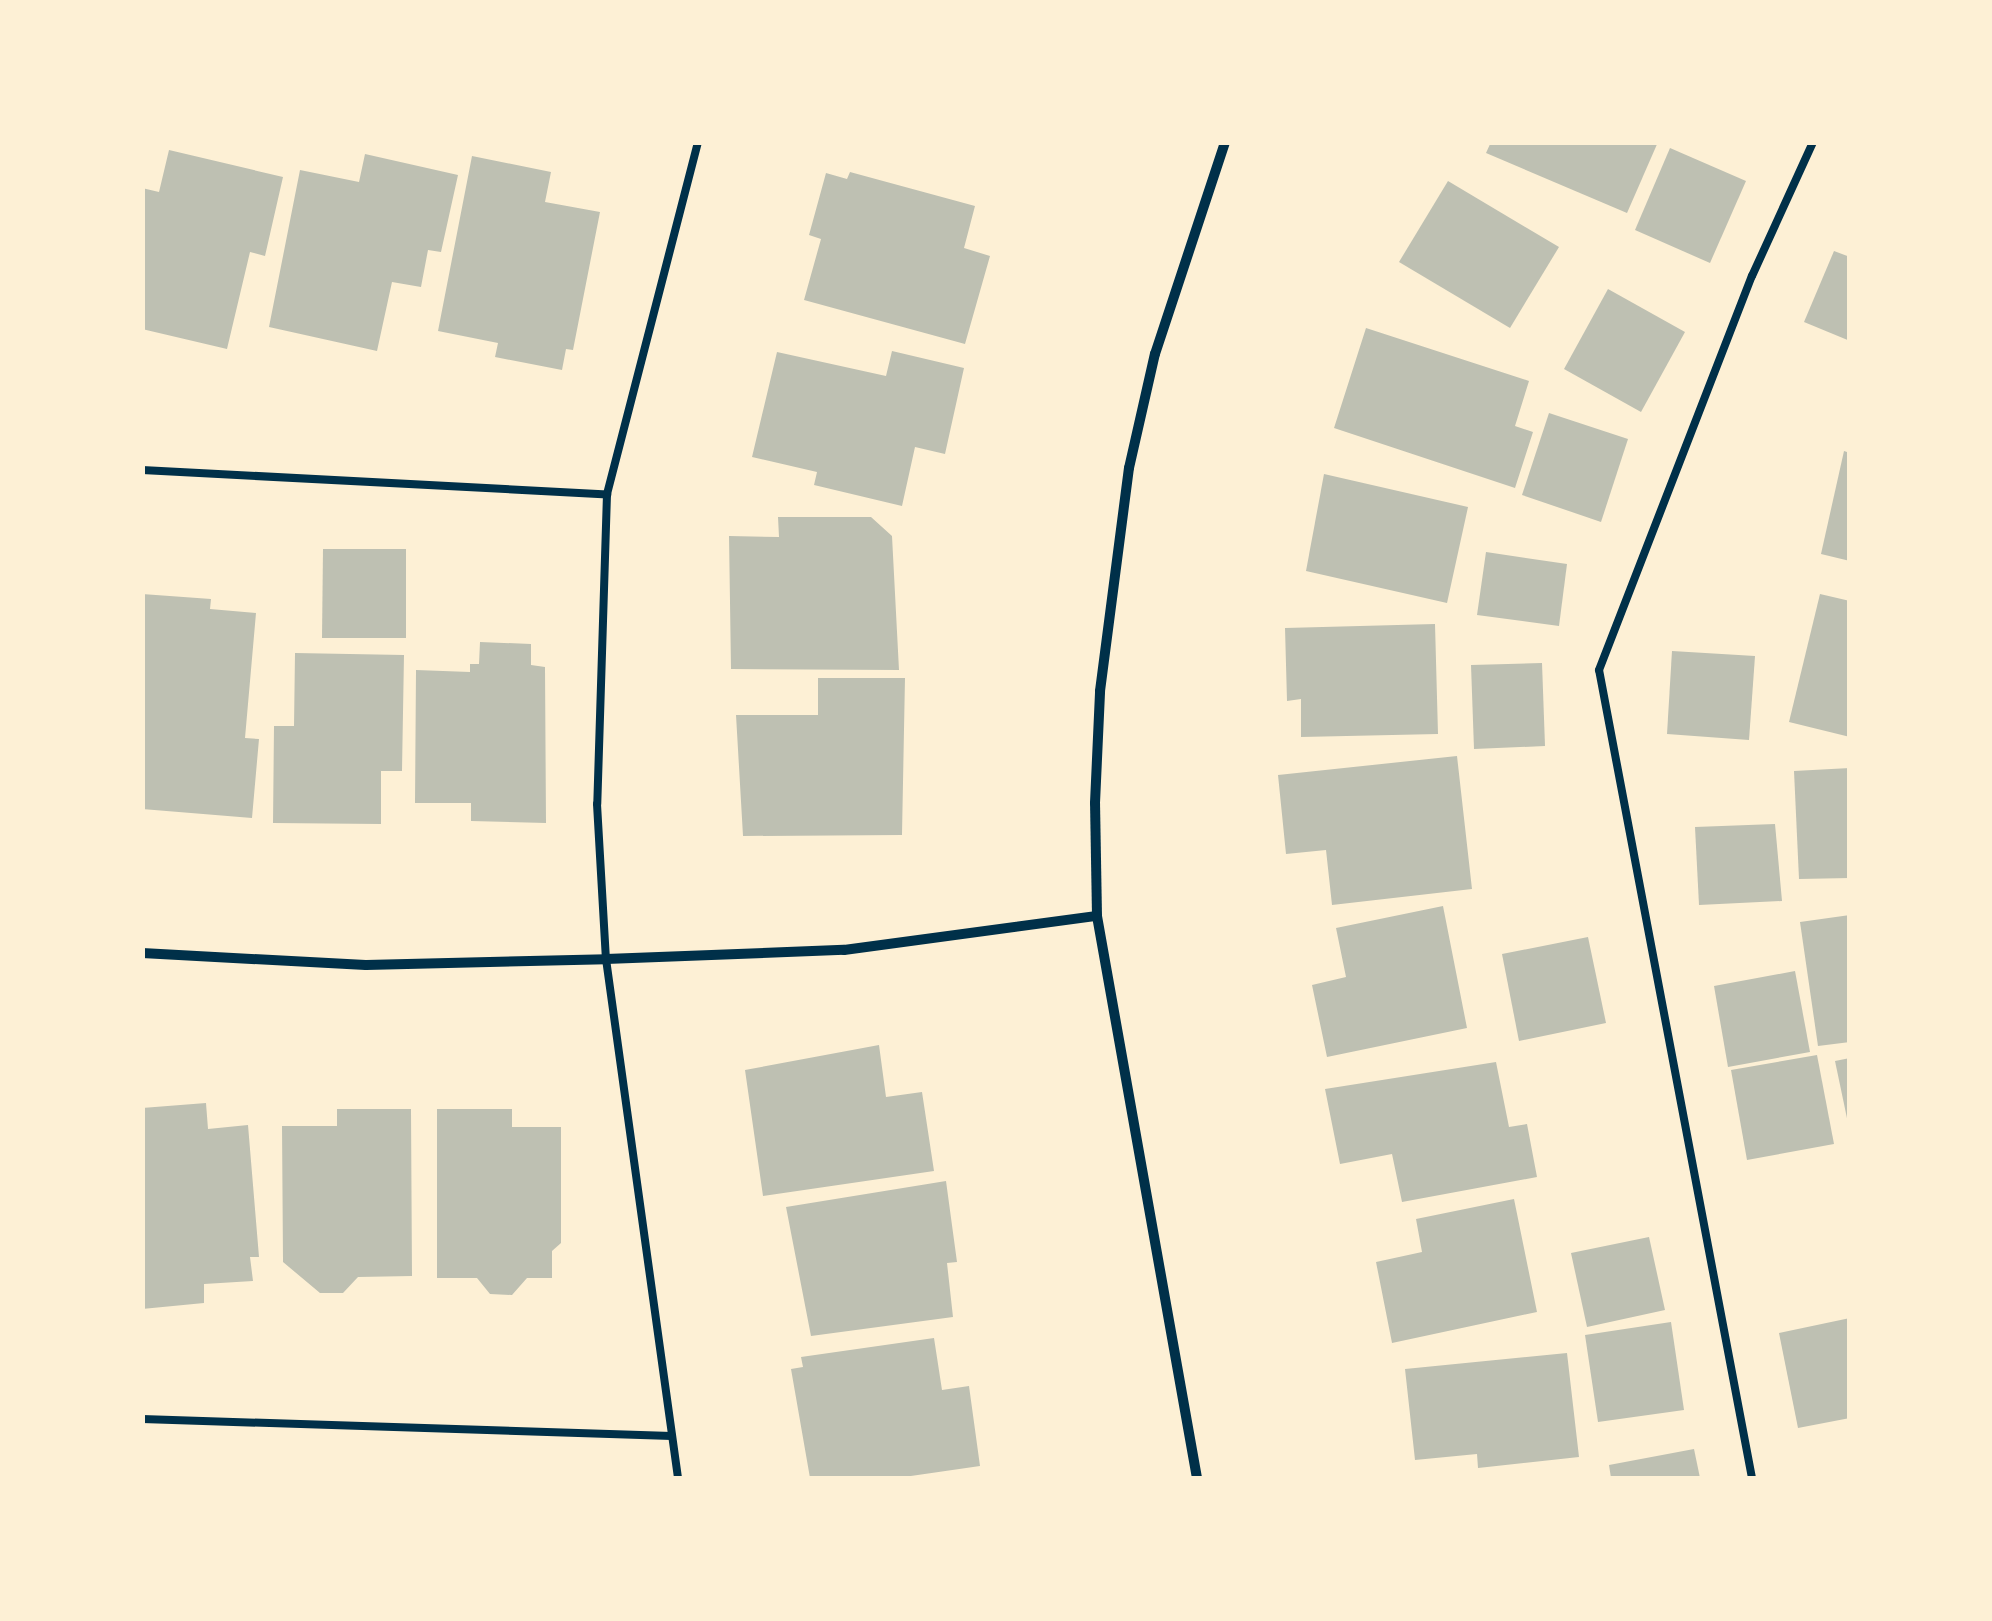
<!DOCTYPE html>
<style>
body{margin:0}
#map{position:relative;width:1992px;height:1621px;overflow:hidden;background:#fdf0d5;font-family:"Space Grotesk",sans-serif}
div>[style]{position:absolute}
.building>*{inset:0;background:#bec0b2}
.service>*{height:8px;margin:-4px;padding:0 4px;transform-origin:4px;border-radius:4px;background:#003049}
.minor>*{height:10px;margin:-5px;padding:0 5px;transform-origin:5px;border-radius:5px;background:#003049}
span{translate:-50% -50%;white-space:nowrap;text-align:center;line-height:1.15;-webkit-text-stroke:10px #fdf0d5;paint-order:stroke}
.frame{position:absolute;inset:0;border:145px solid #fdf0d5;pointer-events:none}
</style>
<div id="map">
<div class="building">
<i style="clip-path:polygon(1491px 142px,1658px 142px,1627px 213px,1486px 153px)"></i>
<i style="clip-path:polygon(1670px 148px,1746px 181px,1710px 263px,1635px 230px)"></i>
<i style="clip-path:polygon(169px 150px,283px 177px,265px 256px,250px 252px,227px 349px,142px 329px,142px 188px,159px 192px)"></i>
<i style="clip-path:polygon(365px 154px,458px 175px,441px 252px,428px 250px,421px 287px,392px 282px,377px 351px,269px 327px,300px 170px,359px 182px)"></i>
<i style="clip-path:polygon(472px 156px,551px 172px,545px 202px,600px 212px,573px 350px,566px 349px,562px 370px,495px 357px,498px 343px,438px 331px)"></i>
<i style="clip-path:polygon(850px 172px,975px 206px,964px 248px,990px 256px,965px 344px,804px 300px,821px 239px,809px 235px,826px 173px,847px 179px)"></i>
<i style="clip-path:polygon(1448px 181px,1559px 247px,1510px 328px,1399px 262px)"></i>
<i style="clip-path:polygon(1834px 251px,1850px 257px,1850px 341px,1804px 322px)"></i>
<i style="clip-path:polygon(1608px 289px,1685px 332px,1641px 412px,1564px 369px)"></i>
<i style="clip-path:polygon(1366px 328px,1529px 381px,1515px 426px,1533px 432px,1515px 488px,1334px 428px)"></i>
<i style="clip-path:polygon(892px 351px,964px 368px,945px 454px,915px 447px,902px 506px,814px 485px,817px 472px,752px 457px,777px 352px,886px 376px)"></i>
<i style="clip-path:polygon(1549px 413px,1628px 439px,1601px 522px,1522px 495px)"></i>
<i style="clip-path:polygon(1844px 451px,1850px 453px,1850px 561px,1821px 554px)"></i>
<i style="clip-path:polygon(1324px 474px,1468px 507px,1447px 603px,1306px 571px)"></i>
<i style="clip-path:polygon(778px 517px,871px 517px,892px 536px,899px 670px,731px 669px,729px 536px,779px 537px)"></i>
<i style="clip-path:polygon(323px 549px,406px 549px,406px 638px,322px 638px)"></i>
<i style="clip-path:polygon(1486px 552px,1567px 564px,1559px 626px,1477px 615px)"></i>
<i style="clip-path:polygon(142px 594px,211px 599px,210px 609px,256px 613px,245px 738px,259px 739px,252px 818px,142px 809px)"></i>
<i style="clip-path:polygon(1820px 594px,1850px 601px,1850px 737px,1789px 722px)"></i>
<i style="clip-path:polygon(1435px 624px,1438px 734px,1301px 737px,1301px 699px,1287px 701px,1285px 628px)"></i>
<i style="clip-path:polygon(480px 642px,531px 644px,531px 665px,545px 667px,546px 823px,471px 821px,471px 803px,415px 803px,416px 670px,470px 672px,470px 664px,479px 664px)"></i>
<i style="clip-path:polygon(1672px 651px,1755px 656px,1749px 740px,1667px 734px)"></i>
<i style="clip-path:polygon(295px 653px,404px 655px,402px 771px,381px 771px,381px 824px,273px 823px,274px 726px,294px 726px)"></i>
<i style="clip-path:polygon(1542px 663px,1545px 746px,1474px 749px,1471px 665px)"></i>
<i style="clip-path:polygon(818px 678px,905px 678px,902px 835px,743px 836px,736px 715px,818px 715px)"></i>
<i style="clip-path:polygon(1457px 756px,1472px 889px,1332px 905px,1326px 850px,1286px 854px,1278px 775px)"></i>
<i style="clip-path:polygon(1850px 768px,1850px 878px,1799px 879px,1794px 771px)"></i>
<i style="clip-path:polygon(1775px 824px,1782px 901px,1699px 905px,1695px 827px)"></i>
<i style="clip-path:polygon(1443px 906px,1467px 1028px,1327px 1057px,1312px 985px,1346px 977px,1336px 928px)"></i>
<i style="clip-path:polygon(1850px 915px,1850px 1042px,1818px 1046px,1800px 922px)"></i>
<i style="clip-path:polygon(1588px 937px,1606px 1023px,1519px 1041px,1502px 954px)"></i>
<i style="clip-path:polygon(1795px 971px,1810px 1052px,1728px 1067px,1714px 986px)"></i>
<i style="clip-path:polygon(879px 1045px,886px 1097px,922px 1092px,934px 1171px,763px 1196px,745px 1070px)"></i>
<i style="clip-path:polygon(1817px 1055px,1834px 1144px,1747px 1160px,1731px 1070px)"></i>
<i style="clip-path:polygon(1850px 1058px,1850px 1123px,1848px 1123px,1835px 1061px)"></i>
<i style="clip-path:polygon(1496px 1062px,1509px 1127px,1527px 1124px,1537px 1177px,1402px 1202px,1392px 1154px,1340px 1164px,1325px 1089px)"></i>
<i style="clip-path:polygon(206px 1103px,208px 1129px,248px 1125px,259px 1257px,250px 1257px,253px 1281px,204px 1284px,204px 1303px,142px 1309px,142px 1108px)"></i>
<i style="clip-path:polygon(337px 1109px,411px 1109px,412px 1276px,358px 1277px,343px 1293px,320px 1293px,283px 1262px,282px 1126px,337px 1126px)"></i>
<i style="clip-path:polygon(437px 1109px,512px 1109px,512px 1127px,561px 1127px,561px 1243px,552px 1251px,552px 1278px,527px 1278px,512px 1295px,490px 1294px,477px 1278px,437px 1278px)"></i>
<i style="clip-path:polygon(946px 1181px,957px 1262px,947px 1263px,953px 1317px,811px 1336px,786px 1207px)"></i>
<i style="clip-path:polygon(1514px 1199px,1537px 1312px,1392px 1343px,1376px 1262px,1422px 1252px,1416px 1219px)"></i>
<i style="clip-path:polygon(1649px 1237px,1665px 1310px,1587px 1327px,1571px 1253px)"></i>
<i style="clip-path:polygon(1850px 1318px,1850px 1418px,1798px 1428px,1779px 1333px)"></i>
<i style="clip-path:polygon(1671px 1322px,1684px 1410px,1598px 1422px,1585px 1335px)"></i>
<i style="clip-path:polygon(934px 1338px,942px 1390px,969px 1386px,980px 1466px,897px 1478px,810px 1478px,791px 1369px,803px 1367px,801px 1357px)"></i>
<i style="clip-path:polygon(1567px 1353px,1579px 1457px,1478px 1468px,1477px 1454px,1415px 1460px,1405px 1369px)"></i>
<i style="clip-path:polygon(1694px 1449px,1700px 1478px,1611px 1478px,1609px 1465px)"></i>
</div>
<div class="service">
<i style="left:142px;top:470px;width:466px;rotate:3deg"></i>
<i style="left:607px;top:494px;width:310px;rotate:91.8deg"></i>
<i style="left:597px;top:804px;width:155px;rotate:86.7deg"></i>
<i style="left:606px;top:959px;width:524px;rotate:82.1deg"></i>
<i style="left:607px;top:494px;width:364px;rotate:-75.5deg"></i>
<i style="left:142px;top:1419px;width:530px;rotate:1.84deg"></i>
<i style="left:1752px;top:1478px;width:822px;rotate:-100.72deg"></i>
<i style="left:1599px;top:670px;width:423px;rotate:-68.8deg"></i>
<i style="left:1752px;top:276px;width:147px;rotate:-65.5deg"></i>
</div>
<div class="minor">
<i style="left:142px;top:953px;width:224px;rotate:3.1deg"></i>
<i style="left:366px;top:965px;width:240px;rotate:-1.4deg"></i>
<i style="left:606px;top:959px;width:238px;rotate:-2.2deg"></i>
<i style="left:844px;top:950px;width:255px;rotate:-7.7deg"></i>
<i style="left:1197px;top:1478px;width:571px;rotate:-100.09deg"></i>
<i style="left:1097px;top:916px;width:113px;rotate:-91deg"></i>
<i style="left:1095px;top:803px;width:112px;rotate:-87.4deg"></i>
<i style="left:1100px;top:691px;width:225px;rotate:-82.6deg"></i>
<i style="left:1129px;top:468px;width:117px;rotate:-77.2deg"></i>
<i style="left:1155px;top:354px;width:223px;rotate:-71.7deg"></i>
</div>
<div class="frame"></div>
</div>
